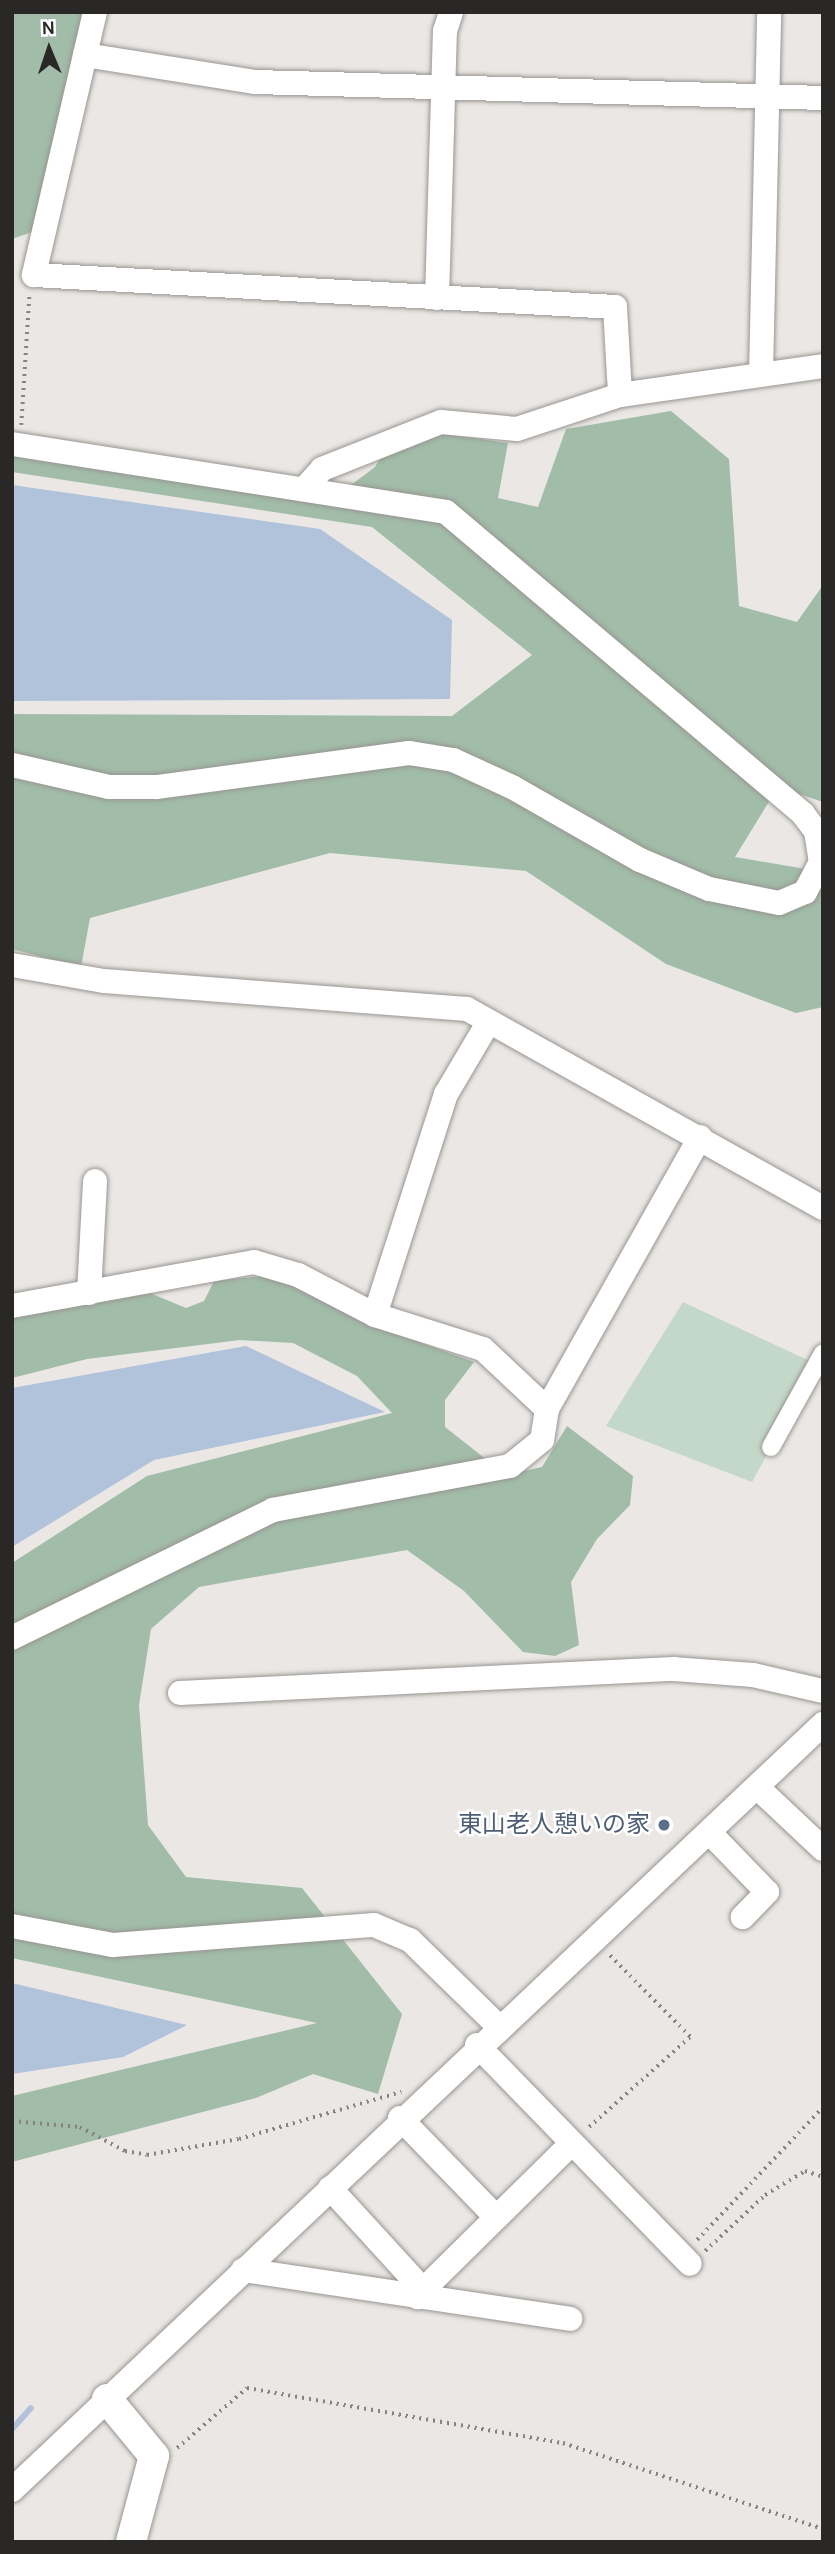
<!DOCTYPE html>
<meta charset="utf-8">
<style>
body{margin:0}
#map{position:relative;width:835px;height:2554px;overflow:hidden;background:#eae7e4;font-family:Karla,"Noto Sans JP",sans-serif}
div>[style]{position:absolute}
.green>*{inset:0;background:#c4d8c9}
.forest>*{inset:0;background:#a1bca8}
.water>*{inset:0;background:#b1c2db}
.stream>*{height:6px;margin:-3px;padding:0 3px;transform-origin:3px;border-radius:3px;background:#b1c2db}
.path>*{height:3.5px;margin-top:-1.75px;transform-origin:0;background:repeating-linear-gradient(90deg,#858381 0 2px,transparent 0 7px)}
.roads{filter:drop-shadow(0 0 2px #989592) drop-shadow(0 0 2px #989592)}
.pedestrian>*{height:18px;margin:-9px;padding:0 9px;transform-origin:9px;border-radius:9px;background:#fff}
.minor>*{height:24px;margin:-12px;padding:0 12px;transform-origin:12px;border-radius:12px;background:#fff}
.tertiary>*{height:30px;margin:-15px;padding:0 15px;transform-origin:15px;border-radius:15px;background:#fff}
.dots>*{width:19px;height:19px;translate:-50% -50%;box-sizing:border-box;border:4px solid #fff;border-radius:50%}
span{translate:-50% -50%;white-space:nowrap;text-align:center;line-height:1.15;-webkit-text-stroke:5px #fff;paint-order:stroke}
.service-label{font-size:24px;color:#4e5e75}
.right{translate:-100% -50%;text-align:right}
.frame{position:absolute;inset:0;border:14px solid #292827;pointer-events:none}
.north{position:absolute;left:14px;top:14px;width:70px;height:70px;-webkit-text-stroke:5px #fff;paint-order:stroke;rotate:358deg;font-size:19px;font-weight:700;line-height:28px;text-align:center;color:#292827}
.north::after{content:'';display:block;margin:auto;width:24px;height:32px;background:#292827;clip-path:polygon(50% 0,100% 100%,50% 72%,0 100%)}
</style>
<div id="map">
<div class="green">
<i style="clip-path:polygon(683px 1302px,816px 1364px,752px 1482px,606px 1426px)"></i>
</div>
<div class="forest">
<i style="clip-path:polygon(12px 12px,87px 12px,35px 231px,12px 239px)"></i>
<i style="clip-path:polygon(671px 411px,729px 459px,739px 606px,797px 622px,823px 585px,823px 802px,778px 787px,735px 857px,823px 872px,823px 1007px,796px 1013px,666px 964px,526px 871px,330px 853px,90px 918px,81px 967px,12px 949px,12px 714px,452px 716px,532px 655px,372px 527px,12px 472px,12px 453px,331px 500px,375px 467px,399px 427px,508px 443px,498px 498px,538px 507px,566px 429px)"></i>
<i style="clip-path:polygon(273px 1275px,369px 1324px,474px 1362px,445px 1400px,445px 1427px,506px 1475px,542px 1467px,567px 1426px,633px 1476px,630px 1505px,597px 1539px,571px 1582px,579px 1645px,555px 1656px,523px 1652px,464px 1591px,407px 1550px,199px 1587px,151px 1629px,139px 1705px,148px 1825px,186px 1877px,302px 1888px,402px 2014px,378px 2094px,313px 2074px,256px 2098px,12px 2162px,12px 2096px,317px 2023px,12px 1958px,12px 1563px,147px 1476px,392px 1413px,357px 1376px,293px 1343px,240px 1340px,87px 1359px,12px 1378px,12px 1316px,150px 1293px,186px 1308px,204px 1301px,214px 1281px)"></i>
</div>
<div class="water">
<i style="clip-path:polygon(12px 485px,320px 529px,452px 620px,450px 699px,12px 701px)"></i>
<i style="clip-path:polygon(246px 1346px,385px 1412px,154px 1460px,12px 1547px,12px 1388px)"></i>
<i style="clip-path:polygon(12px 1983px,187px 2025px,123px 2057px,12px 2074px)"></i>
</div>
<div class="stream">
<i style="left:12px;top:2429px;width:28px;rotate:-48deg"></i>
</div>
<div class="path">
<i style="left:21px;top:425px;width:128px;rotate:-86.4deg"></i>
<i style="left:12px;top:2121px;width:68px;rotate:5deg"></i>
<i style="left:80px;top:2127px;width:51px;rotate:28.1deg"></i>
<i style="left:125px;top:2151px;width:22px;rotate:10deg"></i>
<i style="left:147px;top:2155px;width:93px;rotate:-9.9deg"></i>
<i style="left:239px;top:2139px;width:169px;rotate:-16.2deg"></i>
<i style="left:589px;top:2127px;width:135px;rotate:-41.7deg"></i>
<i style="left:690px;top:2037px;width:117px;rotate:-134.7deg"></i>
<i style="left:697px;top:2240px;width:183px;rotate:-46.5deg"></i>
<i style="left:705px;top:2251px;width:82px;rotate:-43deg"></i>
<i style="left:765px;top:2195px;width:47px;rotate:-31deg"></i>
<i style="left:805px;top:2171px;width:19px;rotate:18deg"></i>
<i style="left:177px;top:2448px;width:92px;rotate:-40.6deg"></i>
<i style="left:247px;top:2388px;width:321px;rotate:9.9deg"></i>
<i style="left:563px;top:2443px;width:274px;rotate:18.3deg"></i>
</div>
<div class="roads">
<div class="pedestrian">
<i style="left:771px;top:1447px;width:107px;rotate:-61deg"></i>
</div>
<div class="minor">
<i style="left:95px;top:12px;width:270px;rotate:103.1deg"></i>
<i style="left:34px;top:275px;width:582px;rotate:3.15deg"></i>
<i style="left:615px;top:307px;width:88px;rotate:86.7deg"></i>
<i style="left:85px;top:55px;width:172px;rotate:9deg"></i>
<i style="left:255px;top:82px;width:568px;rotate:1.61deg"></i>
<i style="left:437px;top:298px;width:267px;rotate:-88.3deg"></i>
<i style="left:445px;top:31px;width:20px;rotate:-72deg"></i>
<i style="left:761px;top:374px;width:362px;rotate:-88.7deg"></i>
<i style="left:12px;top:444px;width:439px;rotate:8.9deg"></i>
<i style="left:446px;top:512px;width:468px;rotate:40.2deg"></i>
<i style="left:803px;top:814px;width:21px;rotate:53deg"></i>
<i style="left:816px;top:831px;width:31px;rotate:81deg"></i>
<i style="left:821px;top:862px;width:34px;rotate:118deg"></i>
<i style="left:805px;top:892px;width:28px;rotate:157deg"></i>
<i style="left:779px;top:903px;width:71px;rotate:-168.7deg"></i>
<i style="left:709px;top:889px;width:75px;rotate:-157.2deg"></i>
<i style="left:640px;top:860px;width:147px;rotate:-150.3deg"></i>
<i style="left:512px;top:787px;width:65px;rotate:-155.4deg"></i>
<i style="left:453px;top:760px;width:45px;rotate:-171deg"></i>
<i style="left:409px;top:753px;width:255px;rotate:172.3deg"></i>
<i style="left:156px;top:787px;width:47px;rotate:180deg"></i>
<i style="left:109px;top:787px;width:99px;rotate:-167.2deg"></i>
<i style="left:305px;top:488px;width:25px;rotate:-48deg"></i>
<i style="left:322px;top:469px;width:128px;rotate:-21.6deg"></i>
<i style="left:441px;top:422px;width:76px;rotate:5.3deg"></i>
<i style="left:517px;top:429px;width:108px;rotate:-18.3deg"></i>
<i style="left:620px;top:395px;width:205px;rotate:-8.1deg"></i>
<i style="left:12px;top:965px;width:93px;rotate:9.9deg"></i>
<i style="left:104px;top:981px;width:364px;rotate:4.4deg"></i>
<i style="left:467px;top:1009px;width:408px;rotate:29.2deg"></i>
<i style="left:89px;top:1293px;width:112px;rotate:-86.9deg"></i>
<i style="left:12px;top:1306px;width:246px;rotate:-10.3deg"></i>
<i style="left:254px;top:1262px;width:46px;rotate:16.5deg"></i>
<i style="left:298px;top:1275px;width:87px;rotate:27.5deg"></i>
<i style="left:375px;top:1315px;width:113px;rotate:17.5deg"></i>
<i style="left:483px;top:1349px;width:88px;rotate:43.2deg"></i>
<i style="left:547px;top:1409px;width:31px;rotate:99deg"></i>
<i style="left:542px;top:1440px;width:41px;rotate:140.9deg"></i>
<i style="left:510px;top:1466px;width:241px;rotate:169.5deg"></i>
<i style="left:273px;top:1510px;width:291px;rotate:153.9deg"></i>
<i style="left:375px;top:1315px;width:232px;rotate:-72.2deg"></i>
<i style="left:446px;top:1094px;width:82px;rotate:-59.4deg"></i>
<i style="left:547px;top:1409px;width:312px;rotate:-60.6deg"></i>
<i style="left:180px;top:1693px;width:494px;rotate:-2.8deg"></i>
<i style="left:673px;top:1669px;width:80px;rotate:4.3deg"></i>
<i style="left:753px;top:1675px;width:72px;rotate:12.9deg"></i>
<i style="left:758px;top:1788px;width:89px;rotate:43.2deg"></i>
<i style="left:710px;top:1833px;width:82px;rotate:46deg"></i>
<i style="left:767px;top:1892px;width:35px;rotate:134deg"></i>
<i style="left:12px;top:1926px;width:103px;rotate:10.7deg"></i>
<i style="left:113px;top:1945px;width:262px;rotate:-4.4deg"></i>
<i style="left:374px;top:1925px;width:39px;rotate:23deg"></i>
<i style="left:410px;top:1940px;width:124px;rotate:44.3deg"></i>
<i style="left:477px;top:2045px;width:305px;rotate:45.8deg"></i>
<i style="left:400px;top:2118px;width:136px;rotate:45.9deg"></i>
<i style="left:330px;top:2188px;width:138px;rotate:47.6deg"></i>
<i style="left:423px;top:2290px;width:9px;rotate:126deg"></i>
<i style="left:243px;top:2270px;width:331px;rotate:8.5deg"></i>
<i style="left:423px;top:2290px;width:209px;rotate:-44.6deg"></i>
<i style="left:12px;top:2490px;width:1116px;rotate:-43.37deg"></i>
</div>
<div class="tertiary">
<i style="left:107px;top:2399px;width:74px;rotate:50.5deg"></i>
<i style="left:154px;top:2456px;width:89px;rotate:105deg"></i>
</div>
</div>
<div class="dots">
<i style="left:664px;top:1825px;background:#5c6f8a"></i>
</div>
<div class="service-label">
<span class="right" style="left:650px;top:1825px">東山老人憩いの家</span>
</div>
<div class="frame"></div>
<div class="north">N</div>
</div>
